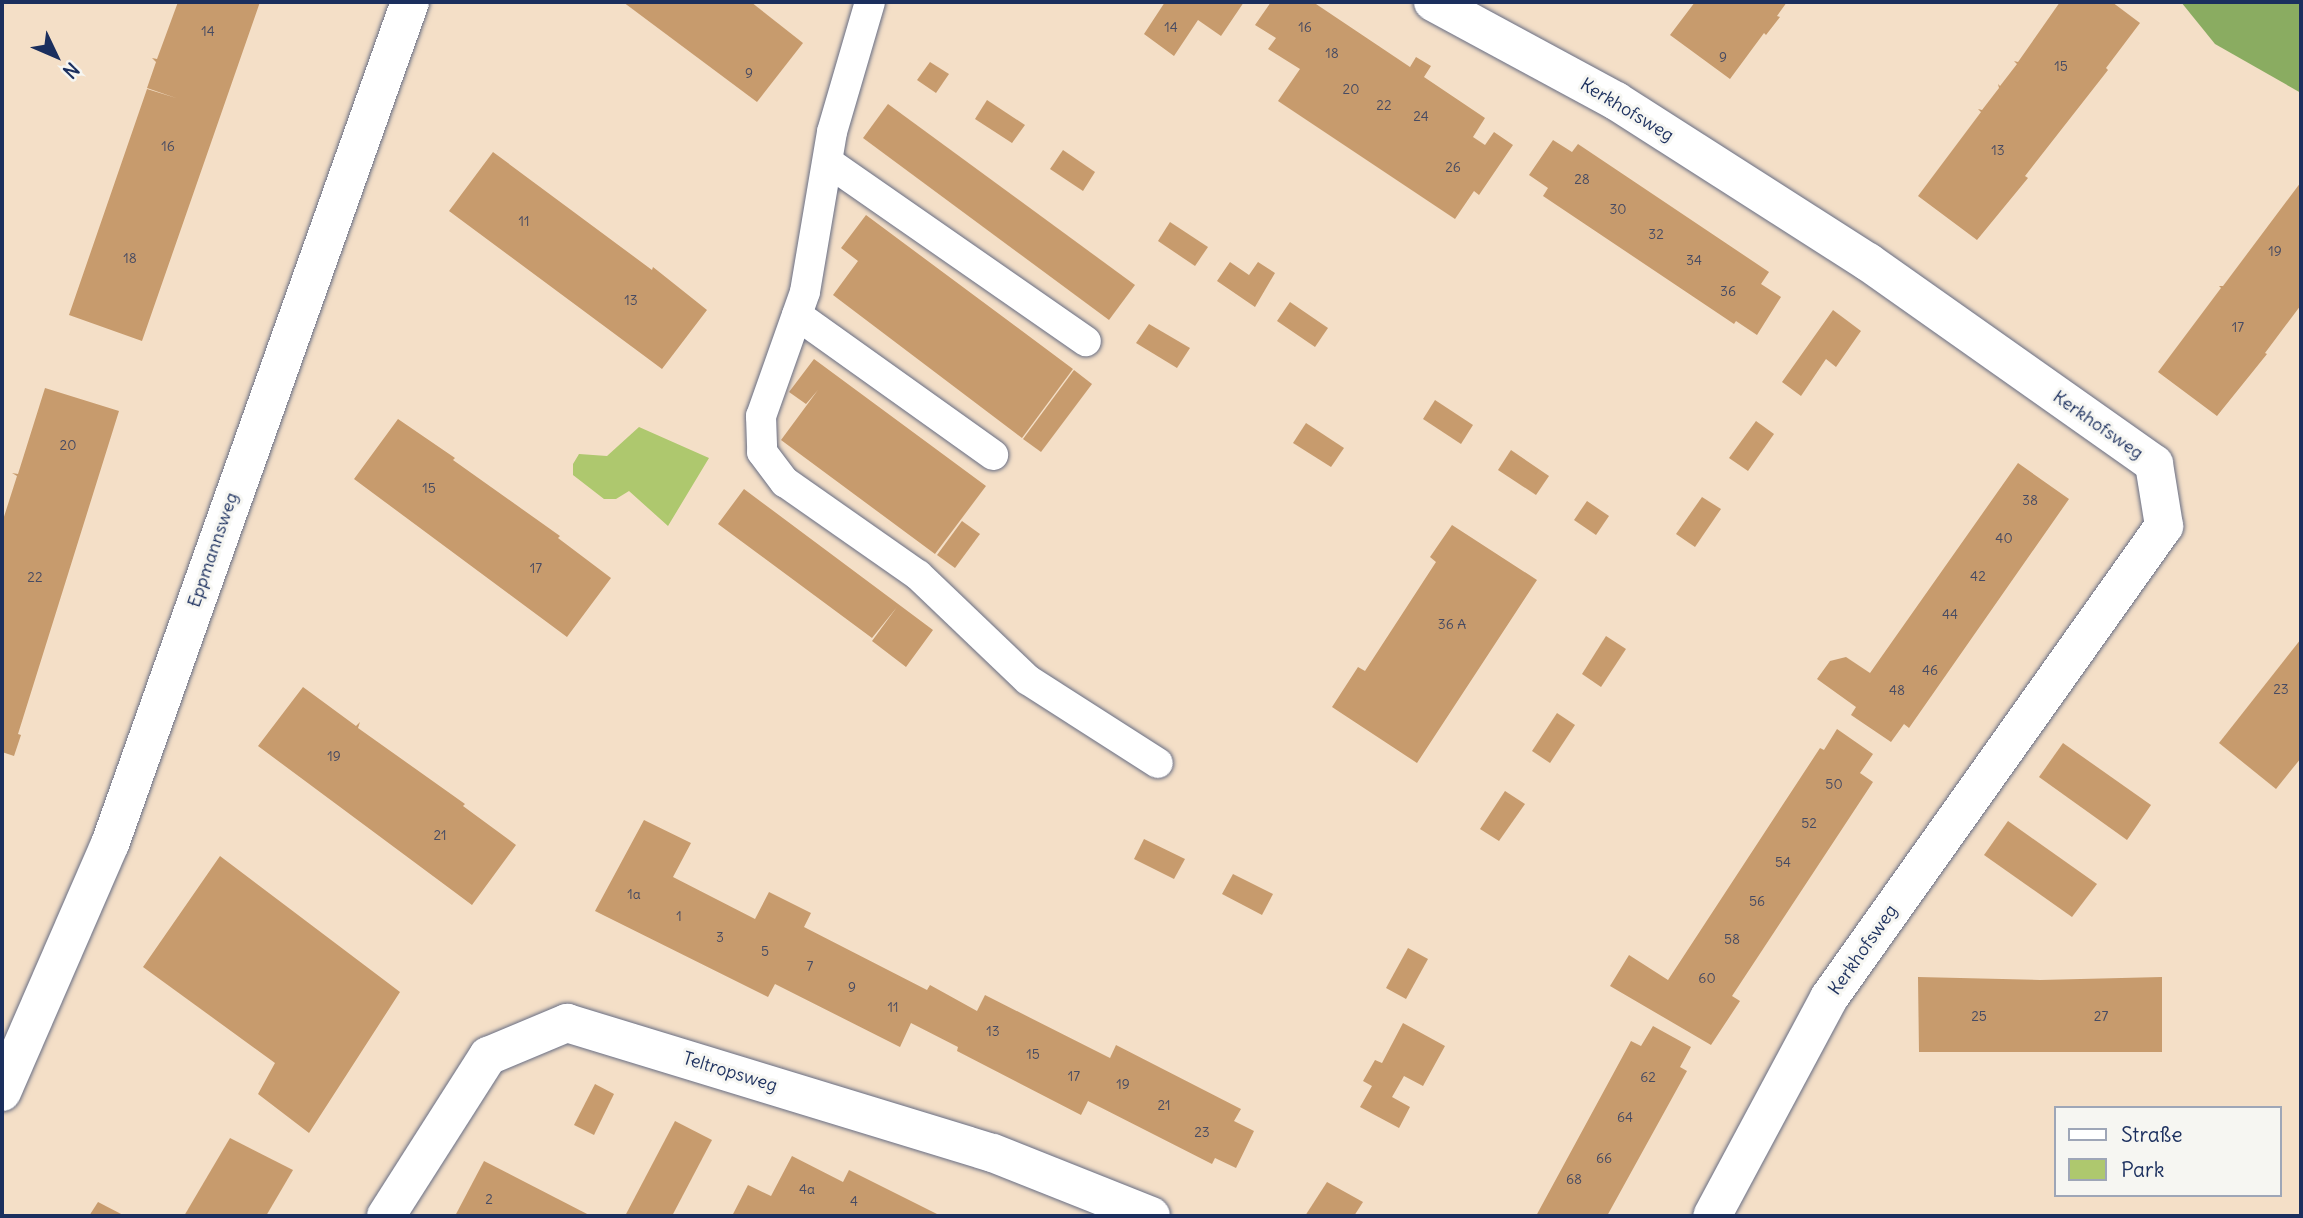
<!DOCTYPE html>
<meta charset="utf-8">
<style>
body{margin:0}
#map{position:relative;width:2303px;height:1218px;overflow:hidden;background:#f4dfc7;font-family:Delius,sans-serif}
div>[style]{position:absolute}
.green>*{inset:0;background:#aec86e}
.forest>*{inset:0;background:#8aac61}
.building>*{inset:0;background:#c79b6d}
.roads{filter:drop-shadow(0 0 2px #676d83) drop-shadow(0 0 2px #676d83)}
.service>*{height:30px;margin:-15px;padding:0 15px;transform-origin:15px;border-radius:15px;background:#fff}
.minor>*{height:38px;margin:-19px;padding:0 19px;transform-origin:19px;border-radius:19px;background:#fff}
.tertiary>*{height:38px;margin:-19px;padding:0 19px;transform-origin:19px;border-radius:19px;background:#fff}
span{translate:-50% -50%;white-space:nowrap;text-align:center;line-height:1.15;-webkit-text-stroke:6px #f6f6f2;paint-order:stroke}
.number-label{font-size:14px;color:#464a62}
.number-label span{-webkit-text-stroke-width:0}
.street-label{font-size:18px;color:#1b2f5e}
.frame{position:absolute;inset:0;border:4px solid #1b2f5e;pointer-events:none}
.legend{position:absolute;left:2054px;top:1106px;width:228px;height:91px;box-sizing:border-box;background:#f6f6f2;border:2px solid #9ea6b7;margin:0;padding:9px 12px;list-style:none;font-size:21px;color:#1b2f5e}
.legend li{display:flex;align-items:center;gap:14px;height:35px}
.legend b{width:35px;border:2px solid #9ea6b7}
.north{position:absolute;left:21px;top:21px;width:70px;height:70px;-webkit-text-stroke:5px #f6f6f2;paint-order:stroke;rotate:134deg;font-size:19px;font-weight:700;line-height:28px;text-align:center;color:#1b2f5e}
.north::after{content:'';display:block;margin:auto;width:24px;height:32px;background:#1b2f5e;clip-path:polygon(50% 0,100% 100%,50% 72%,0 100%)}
</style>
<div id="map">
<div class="green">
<i style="clip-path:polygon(639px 427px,709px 458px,668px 526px,629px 491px,616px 499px,604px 499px,573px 475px,573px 464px,579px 454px,607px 456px)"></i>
</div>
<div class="forest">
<i style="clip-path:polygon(2181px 2px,2301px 2px,2301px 93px,2215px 44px)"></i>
</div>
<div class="building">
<i style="clip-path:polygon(178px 2px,260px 2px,142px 341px,69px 315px,147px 89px,176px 98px,147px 88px,156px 62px,152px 58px,157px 59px)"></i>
<i style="clip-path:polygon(623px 2px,751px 2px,803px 43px,757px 102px)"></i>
<i style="clip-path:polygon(1165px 2px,1244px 2px,1221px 36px,1198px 20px,1174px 56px,1144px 34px)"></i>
<i style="clip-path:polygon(1271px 2px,1313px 2px,1410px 67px,1416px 57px,1431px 66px,1424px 77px,1485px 118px,1473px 137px,1485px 145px,1494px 132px,1513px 145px,1479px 195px,1474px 191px,1455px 219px,1278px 101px,1300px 69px,1268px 49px,1276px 38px,1255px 25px)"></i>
<i style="clip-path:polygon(1695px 2px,1787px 2px,1777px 16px,1780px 17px,1766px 35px,1764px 33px,1730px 79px,1670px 35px)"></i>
<i style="clip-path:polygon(2060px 2px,2112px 2px,2140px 23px,2106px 68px,2108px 70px,2025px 176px,2028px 178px,1977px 240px,1918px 196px,1981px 112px,1978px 109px,1982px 110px,1999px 88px,1998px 84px,2000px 86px,2017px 64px,2014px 61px,2018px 62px)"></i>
<i style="clip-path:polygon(930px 62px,949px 74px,936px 93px,917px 80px)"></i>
<i style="clip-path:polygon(987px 100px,1025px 125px,1012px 143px,975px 119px)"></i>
<i style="clip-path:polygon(888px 104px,1135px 285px,1109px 320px,863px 138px)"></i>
<i style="clip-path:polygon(1553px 140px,1572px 152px,1578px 144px,1769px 272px,1761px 284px,1781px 297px,1757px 335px,1736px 321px,1734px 324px,1543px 196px,1548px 188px,1529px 175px)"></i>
<i style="clip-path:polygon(1063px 150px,1095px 172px,1083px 191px,1050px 169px)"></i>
<i style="clip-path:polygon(493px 152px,652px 270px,653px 267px,707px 310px,662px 369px,449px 211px)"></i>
<i style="clip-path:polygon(2301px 182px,2301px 305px,2265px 353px,2267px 354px,2217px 416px,2158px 372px,2221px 288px,2219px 286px,2223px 286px)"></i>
<i style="clip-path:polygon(866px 215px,1073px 369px,1022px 438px,833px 295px,858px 261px,841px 248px)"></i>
<i style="clip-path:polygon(1170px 222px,1208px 247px,1195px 266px,1158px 241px)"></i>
<i style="clip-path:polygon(1230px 262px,1249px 275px,1258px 262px,1275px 273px,1255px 307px,1217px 281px)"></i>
<i style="clip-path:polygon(1290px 302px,1328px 328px,1315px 347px,1277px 321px)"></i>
<i style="clip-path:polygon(1833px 310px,1861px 331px,1836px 367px,1826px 359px,1801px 396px,1782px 382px)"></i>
<i style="clip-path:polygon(1149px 324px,1190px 348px,1177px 368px,1136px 343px)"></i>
<i style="clip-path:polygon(814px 359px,986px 486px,935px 554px,781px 440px,818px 390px,806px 404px,789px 392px)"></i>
<i style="clip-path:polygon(1074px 370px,1092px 384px,1041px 452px,1023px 439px)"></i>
<i style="clip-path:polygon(45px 388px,119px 411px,18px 734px,21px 735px,14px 756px,2px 752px,2px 523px,17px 476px,12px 473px,18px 474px)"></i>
<i style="clip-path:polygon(1435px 400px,1473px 425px,1461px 444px,1423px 419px)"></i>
<i style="clip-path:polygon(398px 419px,455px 458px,453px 460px,560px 536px,558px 538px,611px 578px,567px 637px,354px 479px)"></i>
<i style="clip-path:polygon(1756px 421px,1774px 434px,1748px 471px,1729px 458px)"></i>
<i style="clip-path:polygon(1306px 423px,1344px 448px,1331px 467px,1293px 443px)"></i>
<i style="clip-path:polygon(1511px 450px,1549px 476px,1536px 495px,1498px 470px)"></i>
<i style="clip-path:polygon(2018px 463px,2069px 499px,1909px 728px,1904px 724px,1891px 742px,1851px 715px,1856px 707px,1817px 679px,1830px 661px,1846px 657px,1870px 673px)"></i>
<i style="clip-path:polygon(744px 489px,933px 630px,906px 667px,872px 641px,897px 607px,872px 638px,718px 524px)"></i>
<i style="clip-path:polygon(1702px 497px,1721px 509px,1695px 547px,1676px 534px)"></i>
<i style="clip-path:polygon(1587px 501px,1609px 516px,1596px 535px,1574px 520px)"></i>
<i style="clip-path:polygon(962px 521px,980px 534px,955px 568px,937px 555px)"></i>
<i style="clip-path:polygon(1452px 525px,1537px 580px,1417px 763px,1332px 707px,1358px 667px,1365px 671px,1436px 562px,1430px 557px)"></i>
<i style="clip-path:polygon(1606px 636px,1626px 649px,1601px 687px,1582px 674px)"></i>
<i style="clip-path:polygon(2301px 639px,2301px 758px,2276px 789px,2219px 743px)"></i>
<i style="clip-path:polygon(303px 687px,356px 726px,360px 722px,358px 728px,465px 804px,463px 806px,516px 845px,472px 905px,258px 746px)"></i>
<i style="clip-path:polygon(1557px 713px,1575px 725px,1550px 763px,1532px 751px)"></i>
<i style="clip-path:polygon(1837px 729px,1873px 754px,1860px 773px,1873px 782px,1732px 996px,1740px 1001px,1711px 1045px,1610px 986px,1629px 955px,1668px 980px,1820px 748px,1824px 750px)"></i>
<i style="clip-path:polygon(2063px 743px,2151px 805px,2127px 840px,2039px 777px)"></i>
<i style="clip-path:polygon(1505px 791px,1525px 804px,1499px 841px,1480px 829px)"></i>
<i style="clip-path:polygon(644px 820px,691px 843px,673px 877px,755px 919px,769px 892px,811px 913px,804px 927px,927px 990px,930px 985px,977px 1011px,985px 995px,1110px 1058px,1116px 1045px,1241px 1109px,1234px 1121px,1254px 1131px,1236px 1168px,1215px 1158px,1212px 1164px,1088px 1101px,1081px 1115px,957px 1051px,958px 1047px,911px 1023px,900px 1047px,775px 984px,768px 997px,595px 911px)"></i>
<i style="clip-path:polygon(2008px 821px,2097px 884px,2072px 917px,1984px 855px)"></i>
<i style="clip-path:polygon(1144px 839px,1185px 859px,1174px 879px,1134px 859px)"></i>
<i style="clip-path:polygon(220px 856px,400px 992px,309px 1133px,258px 1094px,275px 1063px,143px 967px)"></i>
<i style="clip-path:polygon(1233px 874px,1273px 894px,1262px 915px,1222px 894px)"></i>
<i style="clip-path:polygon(1408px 948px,1428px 959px,1406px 999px,1386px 988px)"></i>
<i style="clip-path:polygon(1918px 977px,2040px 980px,2162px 977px,2162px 1052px,1919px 1052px)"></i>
<i style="clip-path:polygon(1403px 1023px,1445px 1046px,1423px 1086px,1404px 1076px,1392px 1097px,1410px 1107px,1399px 1128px,1360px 1107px,1372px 1086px,1363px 1081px,1375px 1060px,1382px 1063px)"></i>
<i style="clip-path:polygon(1653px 1026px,1691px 1047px,1680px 1067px,1687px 1071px,1607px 1216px,1536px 1216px,1631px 1041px,1641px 1046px)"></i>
<i style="clip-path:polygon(595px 1084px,614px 1094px,594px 1135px,574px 1125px)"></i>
<i style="clip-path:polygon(675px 1121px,712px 1140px,672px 1216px,625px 1216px)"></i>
<i style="clip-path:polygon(230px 1138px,293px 1170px,266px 1216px,184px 1216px)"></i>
<i style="clip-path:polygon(792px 1156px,843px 1182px,849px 1170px,941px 1216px,732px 1216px,748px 1185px,771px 1196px)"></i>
<i style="clip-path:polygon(484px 1161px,523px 1181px,591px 1216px,455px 1216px)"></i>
<i style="clip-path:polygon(1327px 1182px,1363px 1202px,1354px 1216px,1305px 1216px)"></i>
<i style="clip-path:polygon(98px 1202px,125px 1216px,89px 1216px)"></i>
</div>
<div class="roads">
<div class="service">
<i style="left:870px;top:2px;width:135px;rotate:106.3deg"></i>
<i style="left:832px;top:132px;width:162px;rotate:99.6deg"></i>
<i style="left:805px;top:292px;width:132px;rotate:109.5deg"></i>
<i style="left:761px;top:416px;width:36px;rotate:88deg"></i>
<i style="left:762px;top:452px;width:38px;rotate:53deg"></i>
<i style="left:785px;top:482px;width:162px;rotate:35deg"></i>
<i style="left:918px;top:575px;width:152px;rotate:43.7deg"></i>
<i style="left:1028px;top:680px;width:154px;rotate:32.6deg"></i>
<i style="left:828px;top:162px;width:314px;rotate:34.8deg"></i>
<i style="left:797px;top:315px;width:241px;rotate:35.5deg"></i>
</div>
<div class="minor">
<i style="left:1433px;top:2px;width:208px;rotate:28.4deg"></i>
<i style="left:1616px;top:101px;width:299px;rotate:32.6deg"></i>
<i style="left:1868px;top:262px;width:350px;rotate:35.2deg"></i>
<i style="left:2154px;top:464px;width:63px;rotate:80.8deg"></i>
<i style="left:2164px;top:526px;width:579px;rotate:125.37deg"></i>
<i style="left:1829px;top:998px;width:247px;rotate:118.2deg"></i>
<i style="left:386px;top:1216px;width:190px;rotate:-57.5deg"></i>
<i style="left:488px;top:1056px;width:86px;rotate:-22.7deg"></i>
<i style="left:567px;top:1023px;width:445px;rotate:17deg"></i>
<i style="left:993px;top:1153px;width:170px;rotate:21.7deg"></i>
</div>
<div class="tertiary">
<i style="left:2px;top:1092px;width:270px;rotate:-66.5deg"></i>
<i style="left:110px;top:844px;width:894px;rotate:-70.39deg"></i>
</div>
</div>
<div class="number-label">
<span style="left:1171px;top:27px">14</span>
<span style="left:1305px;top:27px">16</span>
<span style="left:208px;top:31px">14</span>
<span style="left:1332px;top:53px">18</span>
<span style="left:1723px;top:57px">9</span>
<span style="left:2061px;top:66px">15</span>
<span style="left:749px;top:73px">9</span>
<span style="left:1351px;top:89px">20</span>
<span style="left:1384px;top:105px">22</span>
<span style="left:1421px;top:116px">24</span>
<span style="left:168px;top:146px">16</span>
<span style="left:1998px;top:150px">13</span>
<span style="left:1453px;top:167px">26</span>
<span style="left:1582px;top:179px">28</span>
<span style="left:1618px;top:209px">30</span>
<span style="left:524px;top:221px">11</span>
<span style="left:1656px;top:234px">32</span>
<span style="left:2275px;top:251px">19</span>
<span style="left:130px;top:258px">18</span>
<span style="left:1694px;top:260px">34</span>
<span style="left:1728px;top:291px">36</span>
<span style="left:631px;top:300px">13</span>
<span style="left:2238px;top:327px">17</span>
<span style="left:68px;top:445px">20</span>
<span style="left:429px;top:488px">15</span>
<span style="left:2030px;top:500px">38</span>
<span style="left:2004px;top:538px">40</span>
<span style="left:536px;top:568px">17</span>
<span style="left:1978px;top:576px">42</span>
<span style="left:35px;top:577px">22</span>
<span style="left:1950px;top:614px">44</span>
<span style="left:1452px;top:624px">36 A</span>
<span style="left:1930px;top:670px">46</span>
<span style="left:2281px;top:689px">23</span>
<span style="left:1897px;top:690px">48</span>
<span style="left:334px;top:756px">19</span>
<span style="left:1834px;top:784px">50</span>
<span style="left:1809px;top:823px">52</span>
<span style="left:440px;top:835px">21</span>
<span style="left:1783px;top:862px">54</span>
<span style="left:634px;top:894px">1a</span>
<span style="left:1757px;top:901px">56</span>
<span style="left:679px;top:916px">1</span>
<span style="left:720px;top:937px">3</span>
<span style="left:1732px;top:939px">58</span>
<span style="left:765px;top:951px">5</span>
<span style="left:810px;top:966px">7</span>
<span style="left:1707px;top:978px">60</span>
<span style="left:852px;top:987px">9</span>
<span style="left:893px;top:1007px">11</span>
<span style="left:1979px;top:1016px">25</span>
<span style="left:2101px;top:1016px">27</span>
<span style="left:993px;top:1031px">13</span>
<span style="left:1033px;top:1054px">15</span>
<span style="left:1074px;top:1076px">17</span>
<span style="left:1648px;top:1077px">62</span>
<span style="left:1123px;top:1084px">19</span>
<span style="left:1164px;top:1105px">21</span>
<span style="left:1625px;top:1117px">64</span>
<span style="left:1202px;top:1132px">23</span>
<span style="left:1604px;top:1158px">66</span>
<span style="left:1574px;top:1179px">68</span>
<span style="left:807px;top:1189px">4a</span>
<span style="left:489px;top:1199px">2</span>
<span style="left:854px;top:1201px">4</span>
</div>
<div class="street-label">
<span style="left:1627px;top:110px;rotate:31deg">Kerkhofsweg</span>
<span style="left:2098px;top:425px;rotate:35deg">Kerkhofsweg</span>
<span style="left:213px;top:550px;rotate:-71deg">Eppmannsweg</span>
<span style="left:1863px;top:950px;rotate:-55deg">Kerkhofsweg</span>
<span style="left:730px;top:1072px;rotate:17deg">Teltropsweg</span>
</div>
<div class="frame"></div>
<ul class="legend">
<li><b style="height:9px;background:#fff"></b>Straße</li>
<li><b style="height:19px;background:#aec86e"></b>Park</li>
</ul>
<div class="north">N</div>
</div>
